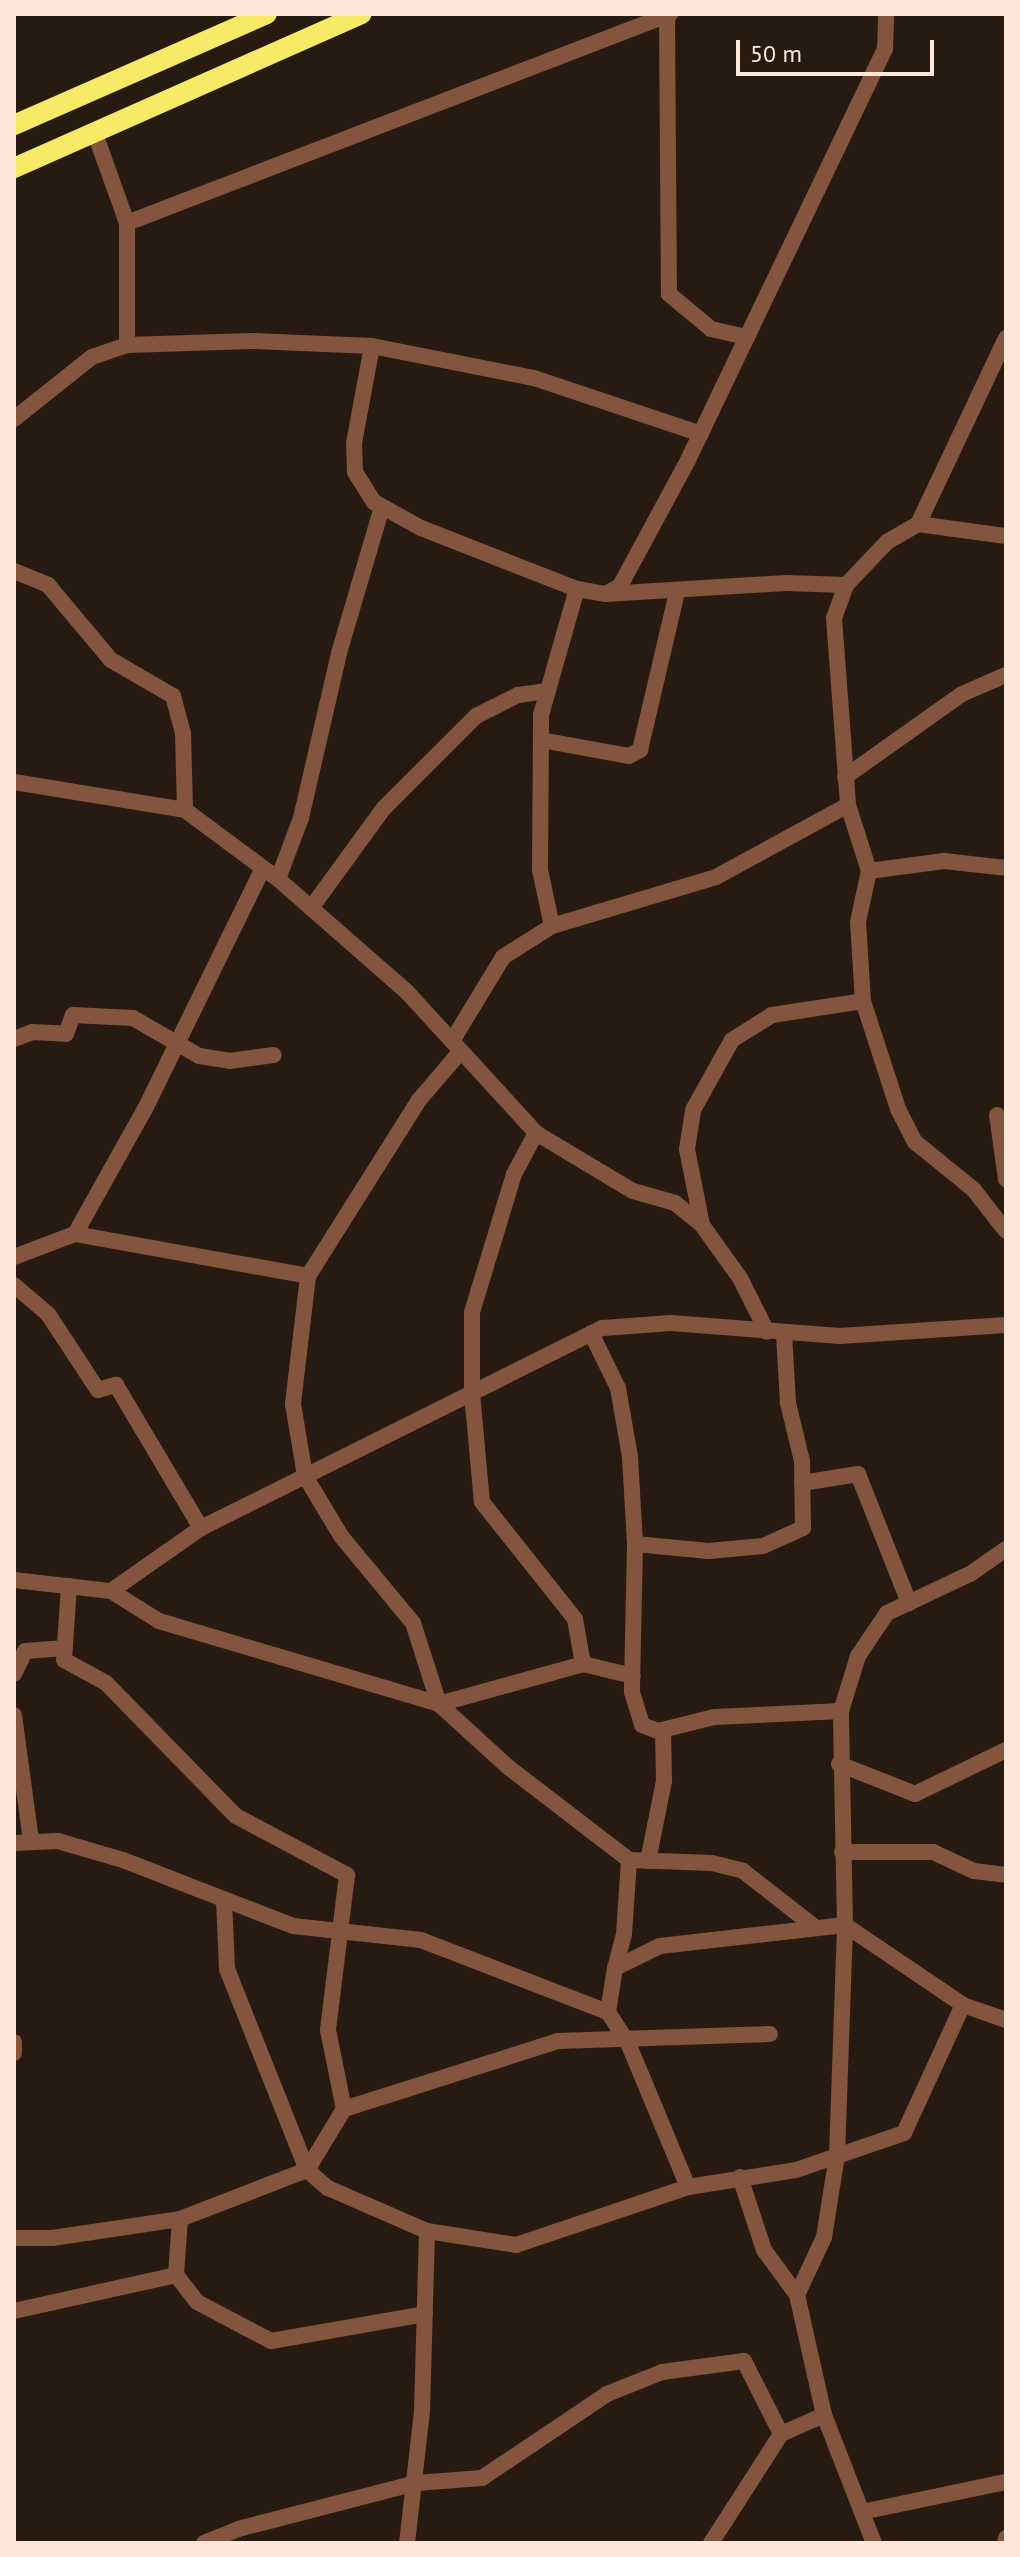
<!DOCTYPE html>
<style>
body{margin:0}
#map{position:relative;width:1020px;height:2557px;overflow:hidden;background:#271b11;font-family:"PT Sans",sans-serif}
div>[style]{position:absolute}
.pedestrian>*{height:16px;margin:-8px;padding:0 8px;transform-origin:8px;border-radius:8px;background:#83553f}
.minor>*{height:16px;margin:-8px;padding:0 8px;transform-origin:8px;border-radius:8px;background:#83553f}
.primary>*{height:20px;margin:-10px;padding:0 10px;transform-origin:10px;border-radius:10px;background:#f7ea66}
span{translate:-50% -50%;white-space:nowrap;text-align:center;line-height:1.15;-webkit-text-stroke:7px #271b11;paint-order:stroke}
.frame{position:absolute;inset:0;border:16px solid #fde7d9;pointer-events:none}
.scale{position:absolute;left:736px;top:40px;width:198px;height:36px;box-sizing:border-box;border:4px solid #fde7d9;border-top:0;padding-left:10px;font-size:24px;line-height:28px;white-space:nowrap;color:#fde7d9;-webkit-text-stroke:6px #271b11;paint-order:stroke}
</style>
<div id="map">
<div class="pedestrian">
<i style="left:197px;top:2302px;width:84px;rotate:27.8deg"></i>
<i style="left:271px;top:2341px;width:156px;rotate:-9.9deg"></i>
</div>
<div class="minor">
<i style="left:667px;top:15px;width:279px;rotate:89.6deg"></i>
<i style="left:669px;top:294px;width:55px;rotate:39.8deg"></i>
<i style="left:711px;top:329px;width:37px;rotate:13deg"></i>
<i style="left:127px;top:223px;width:582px;rotate:-21.05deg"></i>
<i style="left:1006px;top:338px;width:206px;rotate:115.3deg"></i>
<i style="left:918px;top:524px;width:36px;rotate:150deg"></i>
<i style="left:887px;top:542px;width:59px;rotate:133.6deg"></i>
<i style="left:846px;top:585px;width:35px;rotate:110deg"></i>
<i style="left:834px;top:618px;width:188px;rotate:85.7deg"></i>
<i style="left:848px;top:805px;width:69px;rotate:72.3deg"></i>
<i style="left:869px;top:871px;width:52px;rotate:102.2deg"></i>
<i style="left:858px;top:922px;width:79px;rotate:86.4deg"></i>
<i style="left:863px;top:1001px;width:114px;rotate:72deg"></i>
<i style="left:898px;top:1109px;width:37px;rotate:63deg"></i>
<i style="left:915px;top:1142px;width:75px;rotate:39deg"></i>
<i style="left:973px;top:1189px;width:53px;rotate:51.8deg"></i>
<i style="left:127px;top:345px;width:125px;rotate:-1.8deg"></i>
<i style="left:252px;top:341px;width:120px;rotate:2.4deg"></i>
<i style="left:372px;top:346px;width:165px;rotate:11.2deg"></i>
<i style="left:534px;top:378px;width:176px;rotate:18.5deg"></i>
<i style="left:372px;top:346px;width:99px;rotate:100.5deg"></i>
<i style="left:354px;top:443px;width:29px;rotate:88deg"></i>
<i style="left:355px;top:472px;width:36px;rotate:58deg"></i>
<i style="left:374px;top:502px;width:54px;rotate:29deg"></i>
<i style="left:421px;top:528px;width:168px;rotate:21.4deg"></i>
<i style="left:577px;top:589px;width:29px;rotate:10deg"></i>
<i style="left:606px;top:594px;width:180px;rotate:-3.5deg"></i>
<i style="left:786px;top:583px;width:60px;rotate:1.9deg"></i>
<i style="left:14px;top:419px;width:100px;rotate:-38.5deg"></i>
<i style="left:92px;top:357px;width:37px;rotate:-19deg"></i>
<i style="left:127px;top:345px;width:122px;rotate:-90deg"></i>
<i style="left:127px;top:223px;width:98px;rotate:-109.7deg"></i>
<i style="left:918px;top:524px;width:89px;rotate:7.8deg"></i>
<i style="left:14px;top:571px;width:37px;rotate:22deg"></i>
<i style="left:48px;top:585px;width:98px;rotate:50deg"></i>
<i style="left:111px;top:660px;width:72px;rotate:30.1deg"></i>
<i style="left:173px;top:696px;width:38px;rotate:75deg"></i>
<i style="left:183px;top:733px;width:77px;rotate:88.5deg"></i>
<i style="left:606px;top:594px;width:16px;rotate:-30deg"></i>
<i style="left:620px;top:586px;width:143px;rotate:-61.6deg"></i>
<i style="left:688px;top:460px;width:456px;rotate:-64.4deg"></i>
<i style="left:885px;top:49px;width:35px;rotate:-88deg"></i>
<i style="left:541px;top:740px;width:89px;rotate:10.3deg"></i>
<i style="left:629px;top:756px;width:13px;rotate:-29deg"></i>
<i style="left:640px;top:750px;width:162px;rotate:-76.8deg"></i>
<i style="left:845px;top:777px;width:143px;rotate:-35.4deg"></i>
<i style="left:962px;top:694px;width:48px;rotate:-23.4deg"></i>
<i style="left:14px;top:782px;width:173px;rotate:9.3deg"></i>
<i style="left:185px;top:810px;width:116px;rotate:36.6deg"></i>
<i style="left:278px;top:879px;width:171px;rotate:41.2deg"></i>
<i style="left:407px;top:992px;width:191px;rotate:47.5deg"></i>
<i style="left:536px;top:1133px;width:113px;rotate:30.9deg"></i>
<i style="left:633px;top:1191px;width:44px;rotate:15.9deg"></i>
<i style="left:675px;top:1203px;width:35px;rotate:39deg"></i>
<i style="left:702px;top:1225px;width:65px;rotate:54.4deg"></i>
<i style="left:740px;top:1278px;width:60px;rotate:63.4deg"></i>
<i style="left:869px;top:871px;width:76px;rotate:-7.6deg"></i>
<i style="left:944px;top:861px;width:62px;rotate:6.4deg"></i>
<i style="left:278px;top:879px;width:65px;rotate:-69.3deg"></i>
<i style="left:301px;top:818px;width:169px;rotate:-77deg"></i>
<i style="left:339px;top:653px;width:152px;rotate:-73.6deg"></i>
<i style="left:311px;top:908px;width:124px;rotate:-53.9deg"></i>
<i style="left:384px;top:808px;width:130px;rotate:-45deg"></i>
<i style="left:476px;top:716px;width:47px;rotate:-26.6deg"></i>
<i style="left:518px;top:695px;width:30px;rotate:-8deg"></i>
<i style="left:552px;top:926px;width:57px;rotate:-102.1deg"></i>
<i style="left:540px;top:870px;width:155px;rotate:-89.6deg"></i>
<i style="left:541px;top:715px;width:131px;rotate:-74.1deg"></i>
<i style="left:14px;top:1039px;width:19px;rotate:-21deg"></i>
<i style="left:32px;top:1032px;width:34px;rotate:3deg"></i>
<i style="left:66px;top:1034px;width:20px;rotate:-70deg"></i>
<i style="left:73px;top:1015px;width:60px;rotate:2.9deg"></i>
<i style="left:133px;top:1018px;width:76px;rotate:29.9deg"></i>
<i style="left:199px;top:1056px;width:30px;rotate:9deg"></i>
<i style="left:229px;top:1061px;width:45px;rotate:-7.6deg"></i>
<i style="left:452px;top:1041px;width:98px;rotate:-58.7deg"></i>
<i style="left:503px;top:957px;width:58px;rotate:-32.3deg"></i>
<i style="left:552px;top:926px;width:171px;rotate:-16.6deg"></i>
<i style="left:716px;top:877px;width:150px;rotate:-28.6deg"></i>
<i style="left:461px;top:1051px;width:65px;rotate:130.6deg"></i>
<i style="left:419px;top:1100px;width:208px;rotate:122.2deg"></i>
<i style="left:308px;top:1276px;width:129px;rotate:96.7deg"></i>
<i style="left:293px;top:1404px;width:73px;rotate:80.5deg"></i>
<i style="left:305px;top:1476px;width:70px;rotate:59deg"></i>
<i style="left:341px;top:1536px;width:113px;rotate:50.4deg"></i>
<i style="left:413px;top:1623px;width:85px;rotate:72.2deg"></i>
<i style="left:439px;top:1704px;width:93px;rotate:42.4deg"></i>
<i style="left:508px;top:1767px;width:153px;rotate:37.5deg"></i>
<i style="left:629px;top:1860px;width:83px;rotate:2.1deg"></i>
<i style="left:712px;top:1863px;width:32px;rotate:14deg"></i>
<i style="left:743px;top:1871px;width:88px;rotate:38deg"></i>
<i style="left:997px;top:1115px;width:65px;rotate:82deg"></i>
<i style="left:536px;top:1133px;width:47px;rotate:118.2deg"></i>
<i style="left:514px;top:1174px;width:144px;rotate:106.9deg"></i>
<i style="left:472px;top:1312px;width:81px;rotate:90deg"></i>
<i style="left:472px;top:1393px;width:109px;rotate:84.8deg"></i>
<i style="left:482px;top:1502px;width:149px;rotate:51.5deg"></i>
<i style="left:575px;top:1619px;width:46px;rotate:79.9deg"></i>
<i style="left:702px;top:1225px;width:77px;rotate:-101.2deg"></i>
<i style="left:687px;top:1149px;width:39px;rotate:-81deg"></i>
<i style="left:693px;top:1110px;width:80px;rotate:-60.9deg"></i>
<i style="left:732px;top:1040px;width:47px;rotate:-32deg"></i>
<i style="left:772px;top:1015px;width:92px;rotate:-8.7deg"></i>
<i style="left:75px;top:1234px;width:143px;rotate:-60.8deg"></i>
<i style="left:145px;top:1109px;width:268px;rotate:-63.9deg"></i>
<i style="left:14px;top:1257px;width:65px;rotate:-20.7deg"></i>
<i style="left:75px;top:1234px;width:237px;rotate:10.2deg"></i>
<i style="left:14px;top:1285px;width:45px;rotate:40.5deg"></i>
<i style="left:48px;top:1314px;width:91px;rotate:56.7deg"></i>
<i style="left:98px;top:1390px;width:19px;rotate:-16deg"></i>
<i style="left:116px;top:1385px;width:166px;rotate:59.3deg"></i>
<i style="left:591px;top:1333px;width:61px;rotate:63.9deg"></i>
<i style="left:618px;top:1388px;width:70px;rotate:80.1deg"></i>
<i style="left:630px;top:1457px;width:87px;rotate:86.7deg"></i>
<i style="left:635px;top:1544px;width:148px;rotate:91.2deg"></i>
<i style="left:632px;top:1692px;width:34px;rotate:73deg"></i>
<i style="left:642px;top:1725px;width:17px;rotate:21deg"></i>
<i style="left:658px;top:1731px;width:58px;rotate:-14deg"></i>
<i style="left:714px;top:1717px;width:127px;rotate:-2.7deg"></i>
<i style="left:802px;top:1483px;width:57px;rotate:-9.1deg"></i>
<i style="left:858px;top:1474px;width:139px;rotate:68.4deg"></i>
<i style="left:635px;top:1544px;width:74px;rotate:5.4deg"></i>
<i style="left:709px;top:1551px;width:54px;rotate:-5.3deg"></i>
<i style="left:763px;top:1546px;width:44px;rotate:-24.2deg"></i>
<i style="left:803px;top:1528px;width:67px;rotate:-90.9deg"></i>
<i style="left:802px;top:1461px;width:60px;rotate:-103.6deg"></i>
<i style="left:788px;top:1403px;width:70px;rotate:-93.3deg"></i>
<i style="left:14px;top:1580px;width:98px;rotate:6.5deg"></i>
<i style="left:111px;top:1591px;width:57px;rotate:32deg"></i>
<i style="left:159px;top:1621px;width:292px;rotate:16.5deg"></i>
<i style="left:439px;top:1704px;width:149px;rotate:-15.5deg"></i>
<i style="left:583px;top:1664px;width:51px;rotate:13.5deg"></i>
<i style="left:69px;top:1586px;width:74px;rotate:93.9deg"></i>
<i style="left:64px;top:1660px;width:48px;rotate:28.7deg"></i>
<i style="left:106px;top:1683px;width:186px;rotate:45.7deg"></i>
<i style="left:236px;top:1816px;width:126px;rotate:28deg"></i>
<i style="left:347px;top:1875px;width:156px;rotate:97deg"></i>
<i style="left:328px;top:2030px;width:81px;rotate:78.6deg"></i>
<i style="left:344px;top:2109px;width:71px;rotate:121.2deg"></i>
<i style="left:307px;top:2170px;width:28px;rotate:41deg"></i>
<i style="left:328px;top:2188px;width:108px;rotate:23.5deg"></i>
<i style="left:427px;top:2231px;width:90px;rotate:8.9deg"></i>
<i style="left:516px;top:2245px;width:182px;rotate:-18.6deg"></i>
<i style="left:688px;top:2187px;width:109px;rotate:-8.9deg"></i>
<i style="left:796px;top:2170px;width:114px;rotate:-18.9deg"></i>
<i style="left:904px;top:2133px;width:141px;rotate:-65.3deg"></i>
<i style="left:111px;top:1591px;width:110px;rotate:-35deg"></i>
<i style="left:201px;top:1528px;width:449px;rotate:-26.5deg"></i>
<i style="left:603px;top:1328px;width:68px;rotate:-4.2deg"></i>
<i style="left:671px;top:1323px;width:169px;rotate:4.4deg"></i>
<i style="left:840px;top:1336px;width:166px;rotate:-3.8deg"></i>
<i style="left:14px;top:1674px;width:25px;rotate:-64deg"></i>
<i style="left:25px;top:1651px;width:40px;rotate:-4.3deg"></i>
<i style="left:14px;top:1715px;width:126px;rotate:82.3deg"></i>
<i style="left:839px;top:1764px;width:82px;rotate:21.5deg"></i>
<i style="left:915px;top:1794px;width:101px;rotate:-25.8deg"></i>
<i style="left:14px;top:1843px;width:44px;rotate:-2.6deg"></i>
<i style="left:58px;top:1841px;width:68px;rotate:16.3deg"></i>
<i style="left:123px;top:1860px;width:182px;rotate:21.2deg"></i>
<i style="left:293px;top:1926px;width:129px;rotate:6.2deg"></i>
<i style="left:421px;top:1940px;width:200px;rotate:21.1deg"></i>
<i style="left:842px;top:1852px;width:91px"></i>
<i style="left:933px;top:1852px;width:45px;rotate:24.9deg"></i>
<i style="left:974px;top:1871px;width:32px;rotate:7deg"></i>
<i style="left:648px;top:1861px;width:82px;rotate:-78.7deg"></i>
<i style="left:664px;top:1781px;width:51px;rotate:-91.1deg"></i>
<i style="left:615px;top:1968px;width:35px;rotate:-75deg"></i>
<i style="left:624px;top:1934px;width:74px;rotate:-86.1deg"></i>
<i style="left:14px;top:2042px;width:11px;rotate:90deg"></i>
<i style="left:344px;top:2109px;width:225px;rotate:-17.6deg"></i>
<i style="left:558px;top:2041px;width:212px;rotate:-1.9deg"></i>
<i style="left:740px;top:2177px;width:77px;rotate:71.8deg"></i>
<i style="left:764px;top:2250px;width:56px;rotate:53.7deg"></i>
<i style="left:797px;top:2295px;width:123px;rotate:77.3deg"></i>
<i style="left:824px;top:2415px;width:137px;rotate:68.7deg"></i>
<i style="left:688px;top:2187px;width:156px;rotate:-112.6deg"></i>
<i style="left:628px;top:2043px;width:37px;rotate:-123deg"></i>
<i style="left:608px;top:2012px;width:45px;rotate:-81deg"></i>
<i style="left:615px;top:1968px;width:50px;rotate:-26.1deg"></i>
<i style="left:660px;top:1946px;width:186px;rotate:-6.5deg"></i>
<i style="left:845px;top:1925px;width:143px;rotate:34.1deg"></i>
<i style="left:963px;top:2005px;width:46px;rotate:19.2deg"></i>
<i style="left:14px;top:2238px;width:38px"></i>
<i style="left:52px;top:2238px;width:129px;rotate:-8.4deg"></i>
<i style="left:180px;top:2219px;width:136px;rotate:-21.1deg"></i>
<i style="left:307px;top:2170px;width:216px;rotate:-111.7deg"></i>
<i style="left:227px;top:1969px;width:69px;rotate:-92.5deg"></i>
<i style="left:176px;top:2275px;width:56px;rotate:-85.9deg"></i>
<i style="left:797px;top:2295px;width:64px;rotate:-65deg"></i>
<i style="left:824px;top:2237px;width:82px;rotate:-80.9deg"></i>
<i style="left:837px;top:2156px;width:231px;rotate:-88deg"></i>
<i style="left:845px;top:1925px;width:214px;rotate:-91.1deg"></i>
<i style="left:841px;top:1711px;width:58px;rotate:-72.8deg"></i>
<i style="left:858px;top:1656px;width:52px;rotate:-56deg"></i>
<i style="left:887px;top:1613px;width:92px;rotate:-25.2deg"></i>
<i style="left:970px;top:1574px;width:44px;rotate:-34.8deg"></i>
<i style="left:14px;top:2311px;width:166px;rotate:-12.5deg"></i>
<i style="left:176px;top:2275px;width:34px;rotate:52deg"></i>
<i style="left:862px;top:2512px;width:147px;rotate:-11.8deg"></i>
<i style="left:204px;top:2543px;width:37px;rotate:-22deg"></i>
<i style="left:238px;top:2529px;width:184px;rotate:-14.5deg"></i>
<i style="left:416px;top:2483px;width:66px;rotate:-4.3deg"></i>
<i style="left:482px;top:2478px;width:151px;rotate:-33.9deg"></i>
<i style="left:607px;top:2394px;width:59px;rotate:-21.8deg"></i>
<i style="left:662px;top:2372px;width:83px;rotate:-7.6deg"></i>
<i style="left:744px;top:2361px;width:82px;rotate:63.1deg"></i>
<i style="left:407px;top:2543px;width:133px;rotate:-83.5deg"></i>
<i style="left:422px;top:2411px;width:180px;rotate:-88.4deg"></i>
<i style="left:711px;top:2543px;width:130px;rotate:-57.3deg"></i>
<i style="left:781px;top:2434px;width:47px;rotate:-23.8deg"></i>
<i style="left:1005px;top:2543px;width:5px;rotate:-79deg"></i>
</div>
<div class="primary">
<i style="left:14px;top:125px;width:276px;rotate:-23.7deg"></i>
<i style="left:14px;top:168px;width:380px;rotate:-23.9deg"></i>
</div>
<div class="frame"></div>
<div class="scale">50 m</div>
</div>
